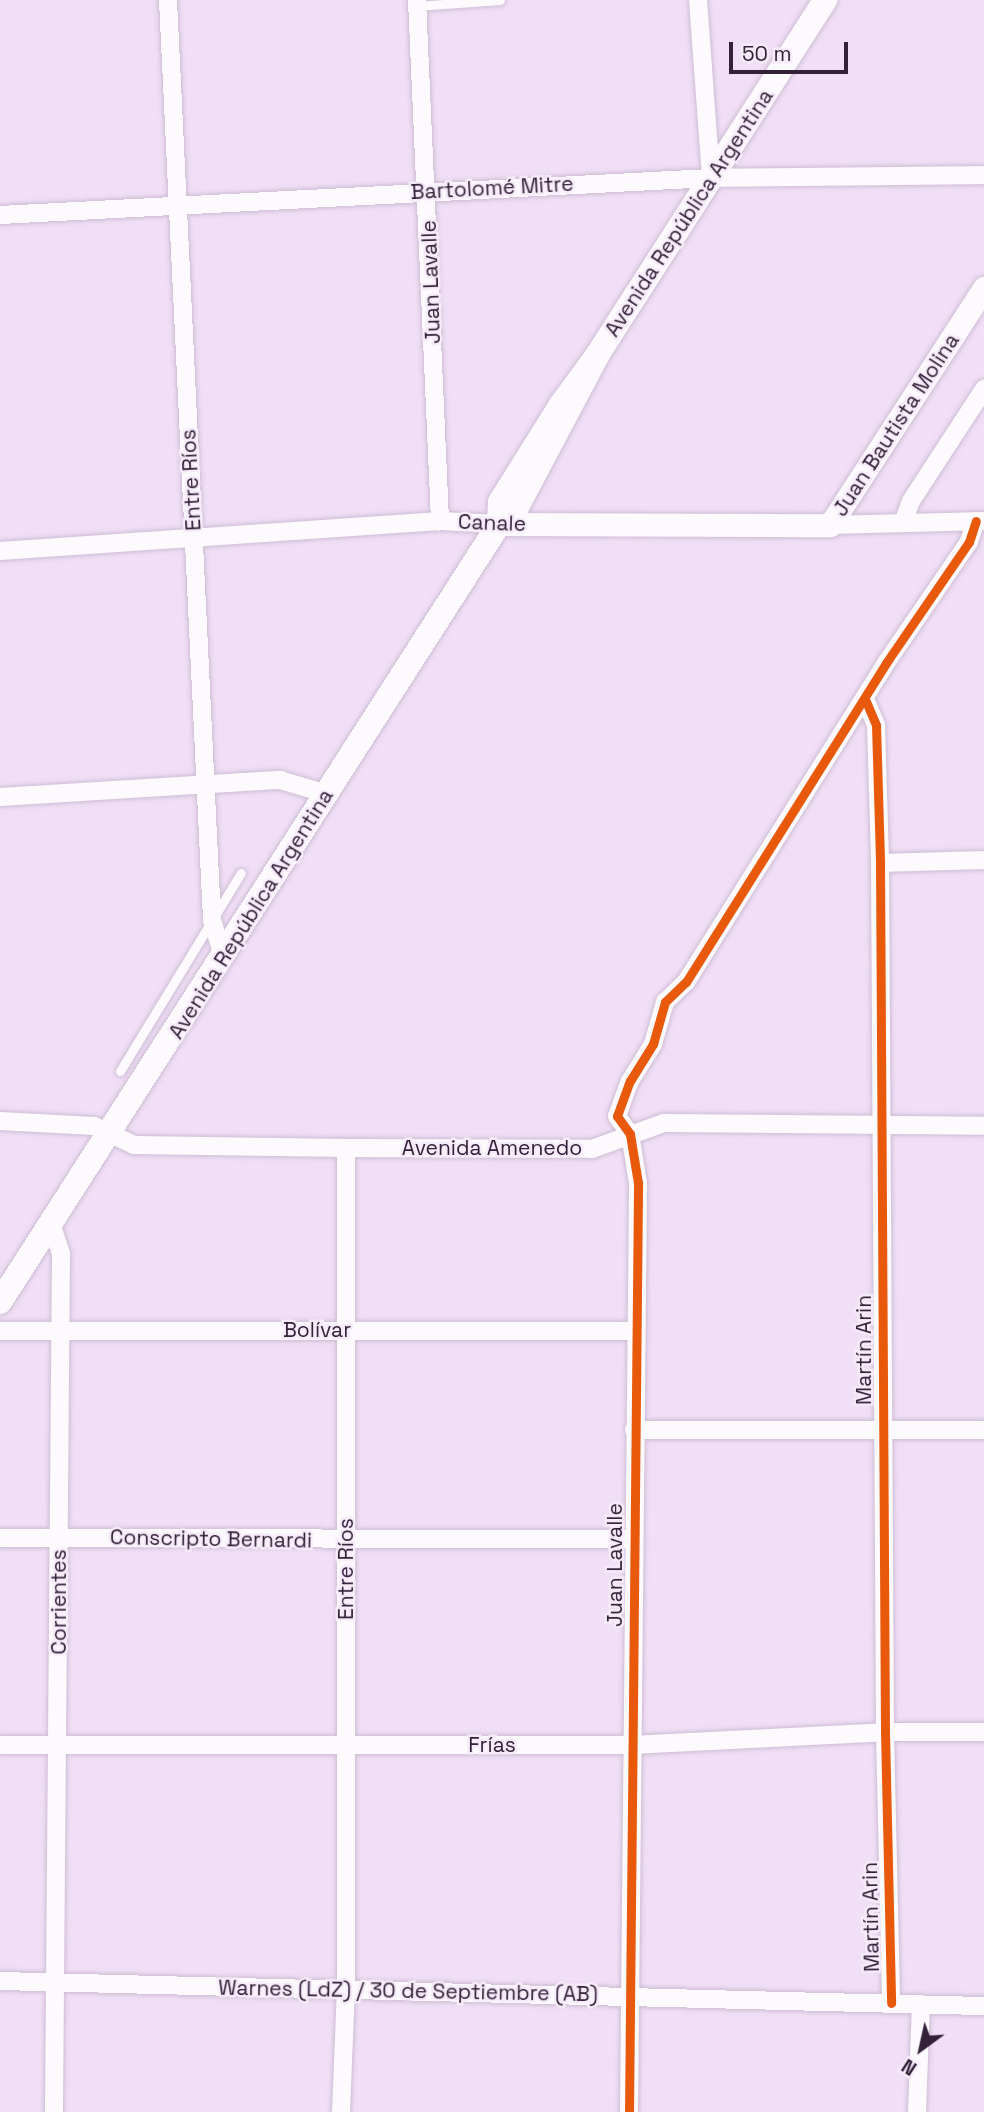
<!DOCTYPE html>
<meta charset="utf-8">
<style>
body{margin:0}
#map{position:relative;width:984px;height:2112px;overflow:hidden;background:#f0dff6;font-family:"Space Grotesk",sans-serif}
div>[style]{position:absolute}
.roads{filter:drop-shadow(0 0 2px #cebdd4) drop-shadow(0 0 2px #cebdd4)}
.service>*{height:9px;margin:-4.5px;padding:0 4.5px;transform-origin:4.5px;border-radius:4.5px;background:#fdfafe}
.minor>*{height:18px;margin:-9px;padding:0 9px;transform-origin:9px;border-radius:9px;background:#fdfafe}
.tertiary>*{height:23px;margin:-11.5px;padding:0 11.5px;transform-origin:11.5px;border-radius:11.5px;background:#fdfafe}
.secondary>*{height:24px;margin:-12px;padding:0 12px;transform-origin:12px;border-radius:12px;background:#fdfafe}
.cycleway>*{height:9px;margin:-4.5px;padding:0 4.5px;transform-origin:4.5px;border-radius:4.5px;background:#e8590c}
span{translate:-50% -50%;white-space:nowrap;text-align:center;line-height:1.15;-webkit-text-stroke:5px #f6ecf9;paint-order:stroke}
.street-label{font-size:21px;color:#332039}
.north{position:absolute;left:886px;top:2014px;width:70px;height:70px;-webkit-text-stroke:5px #f6ecf9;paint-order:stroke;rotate:213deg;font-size:19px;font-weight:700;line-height:28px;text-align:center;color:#332039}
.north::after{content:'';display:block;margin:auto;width:24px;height:32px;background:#332039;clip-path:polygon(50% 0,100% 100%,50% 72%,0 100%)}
.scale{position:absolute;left:729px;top:42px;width:119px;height:32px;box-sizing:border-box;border:4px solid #332039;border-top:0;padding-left:9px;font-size:21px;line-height:24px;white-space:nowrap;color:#332039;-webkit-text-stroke:5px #f6ecf9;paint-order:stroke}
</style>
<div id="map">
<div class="roads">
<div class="service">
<i style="left:417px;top:6px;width:83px;rotate:-4.1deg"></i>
<i style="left:120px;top:1071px;width:232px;rotate:-58.6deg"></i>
</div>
<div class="minor">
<i style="left:168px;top:0;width:921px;rotate:87.26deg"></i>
<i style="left:212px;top:920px;width:39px;rotate:73deg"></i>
<i style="left:417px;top:0;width:522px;rotate:87.47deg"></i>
<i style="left:698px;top:0;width:178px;rotate:85.8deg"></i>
<i style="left:0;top:215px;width:712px;rotate:-2.98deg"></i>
<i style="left:711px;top:178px;width:273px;rotate:-0.6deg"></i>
<i style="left:903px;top:523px;width:23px;rotate:-70deg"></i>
<i style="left:911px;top:501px;width:134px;rotate:-56.9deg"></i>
<i style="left:830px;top:525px;width:154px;rotate:-1.5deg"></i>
<i style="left:0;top:551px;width:441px;rotate:-3.9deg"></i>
<i style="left:440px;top:521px;width:59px;rotate:2.9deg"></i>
<i style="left:865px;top:699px;width:28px;rotate:67deg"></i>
<i style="left:876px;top:725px;width:138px;rotate:88.3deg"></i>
<i style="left:880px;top:863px;width:869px;rotate:89.67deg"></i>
<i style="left:885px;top:1732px;width:271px;rotate:88.7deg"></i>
<i style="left:0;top:797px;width:281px;rotate:-3.5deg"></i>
<i style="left:280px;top:780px;width:49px;rotate:16.6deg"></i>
<i style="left:880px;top:863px;width:104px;rotate:-1.7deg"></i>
<i style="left:0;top:1121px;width:94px;rotate:3deg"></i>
<i style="left:94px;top:1126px;width:44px;rotate:25.4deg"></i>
<i style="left:134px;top:1145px;width:212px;rotate:0.8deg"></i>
<i style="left:346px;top:1148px;width:246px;rotate:0.2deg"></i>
<i style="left:592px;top:1149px;width:77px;rotate:-19.9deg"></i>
<i style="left:664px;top:1123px;width:320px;rotate:0.5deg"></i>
<i style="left:51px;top:1223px;width:33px;rotate:72deg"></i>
<i style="left:61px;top:1254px;width:858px;rotate:90.47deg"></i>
<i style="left:0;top:1331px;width:635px"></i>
<i style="left:634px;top:1430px;width:350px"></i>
<i style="left:0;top:1538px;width:632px;rotate:0.09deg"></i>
<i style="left:0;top:1745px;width:631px"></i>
<i style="left:631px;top:1745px;width:254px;rotate:-2.9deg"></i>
<i style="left:885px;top:1732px;width:99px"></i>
<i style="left:0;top:1981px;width:984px;rotate:1.46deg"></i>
<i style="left:341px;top:2112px;width:123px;rotate:-87.7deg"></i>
<i style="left:346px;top:1989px;width:841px;rotate:-90deg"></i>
<i style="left:629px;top:2112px;width:929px;rotate:-89.44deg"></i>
<i style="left:638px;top:1183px;width:50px;rotate:-99.3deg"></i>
<i style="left:630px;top:1134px;width:22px;rotate:-126deg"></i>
<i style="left:617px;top:1116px;width:37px;rotate:-70deg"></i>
<i style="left:630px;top:1081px;width:44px;rotate:-58.1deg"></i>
<i style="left:653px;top:1044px;width:44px;rotate:-74.1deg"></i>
<i style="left:665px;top:1002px;width:29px;rotate:-44deg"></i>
<i style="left:686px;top:982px;width:377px;rotate:-57.9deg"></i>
<i style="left:886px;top:663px;width:147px;rotate:-55.6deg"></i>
<i style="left:969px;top:542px;width:22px;rotate:-72deg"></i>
<i style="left:917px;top:2112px;width:108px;rotate:-87.9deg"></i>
</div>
<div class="tertiary">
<i style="left:499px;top:524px;width:331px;rotate:0.2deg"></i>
<i style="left:830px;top:525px;width:283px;rotate:-57deg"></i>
</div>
<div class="secondary">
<i style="left:598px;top:354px;width:421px;rotate:-57.3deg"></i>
<i style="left:0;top:1302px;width:924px;rotate:-57.32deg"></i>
<i style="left:499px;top:524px;width:21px;rotate:-39deg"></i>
<i style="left:515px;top:511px;width:178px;rotate:-62.1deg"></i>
<i style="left:598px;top:354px;width:64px;rotate:126.2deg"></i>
<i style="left:560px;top:406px;width:113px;rotate:122deg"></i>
<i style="left:500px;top:502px;width:22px;rotate:93deg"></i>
</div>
</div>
<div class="cycleway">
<i style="left:865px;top:699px;width:28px;rotate:67deg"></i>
<i style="left:876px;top:725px;width:138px;rotate:88.3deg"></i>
<i style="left:880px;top:863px;width:869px;rotate:89.67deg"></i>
<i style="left:885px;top:1732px;width:271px;rotate:88.7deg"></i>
<i style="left:629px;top:2112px;width:929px;rotate:-89.44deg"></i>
<i style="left:638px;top:1183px;width:50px;rotate:-99.3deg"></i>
<i style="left:630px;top:1134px;width:22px;rotate:-126deg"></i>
<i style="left:617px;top:1116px;width:37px;rotate:-70deg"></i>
<i style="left:630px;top:1081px;width:44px;rotate:-58.1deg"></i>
<i style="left:653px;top:1044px;width:44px;rotate:-74.1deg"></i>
<i style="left:665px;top:1002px;width:29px;rotate:-44deg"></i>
<i style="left:686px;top:982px;width:377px;rotate:-57.9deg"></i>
<i style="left:886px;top:663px;width:147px;rotate:-55.6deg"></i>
<i style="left:969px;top:542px;width:22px;rotate:-72deg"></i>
</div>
<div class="street-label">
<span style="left:492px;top:188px;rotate:-3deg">Bartolomé Mitre</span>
<span style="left:689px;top:213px;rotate:-57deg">Avenida República Argentina</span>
<span style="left:431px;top:282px;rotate:-92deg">Juan Lavalle</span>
<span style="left:896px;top:425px;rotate:-57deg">Juan Bautista Molina</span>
<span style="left:191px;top:480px;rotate:-93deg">Entre Ríos</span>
<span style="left:492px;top:523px;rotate:2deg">Canale</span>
<span style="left:251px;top:914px;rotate:-58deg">Avenida República Argentina</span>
<span style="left:492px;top:1148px">Avenida Amenedo</span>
<span style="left:317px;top:1330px">Bolívar</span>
<span style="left:864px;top:1350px;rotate:-90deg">Martín Arin</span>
<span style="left:211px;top:1539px;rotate:1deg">Conscripto Bernardi</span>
<span style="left:615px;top:1565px;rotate:-90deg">Juan Lavalle</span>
<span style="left:346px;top:1569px;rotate:-90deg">Entre Ríos</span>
<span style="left:59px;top:1602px;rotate:-90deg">Corrientes</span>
<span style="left:492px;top:1745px">Frías</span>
<span style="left:871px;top:1917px;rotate:-91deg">Martín Arin</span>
<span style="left:408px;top:1991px;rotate:1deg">Warnes (LdZ) / 30 de Septiembre (AB)</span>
</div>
<div class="north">N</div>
<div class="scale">50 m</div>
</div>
